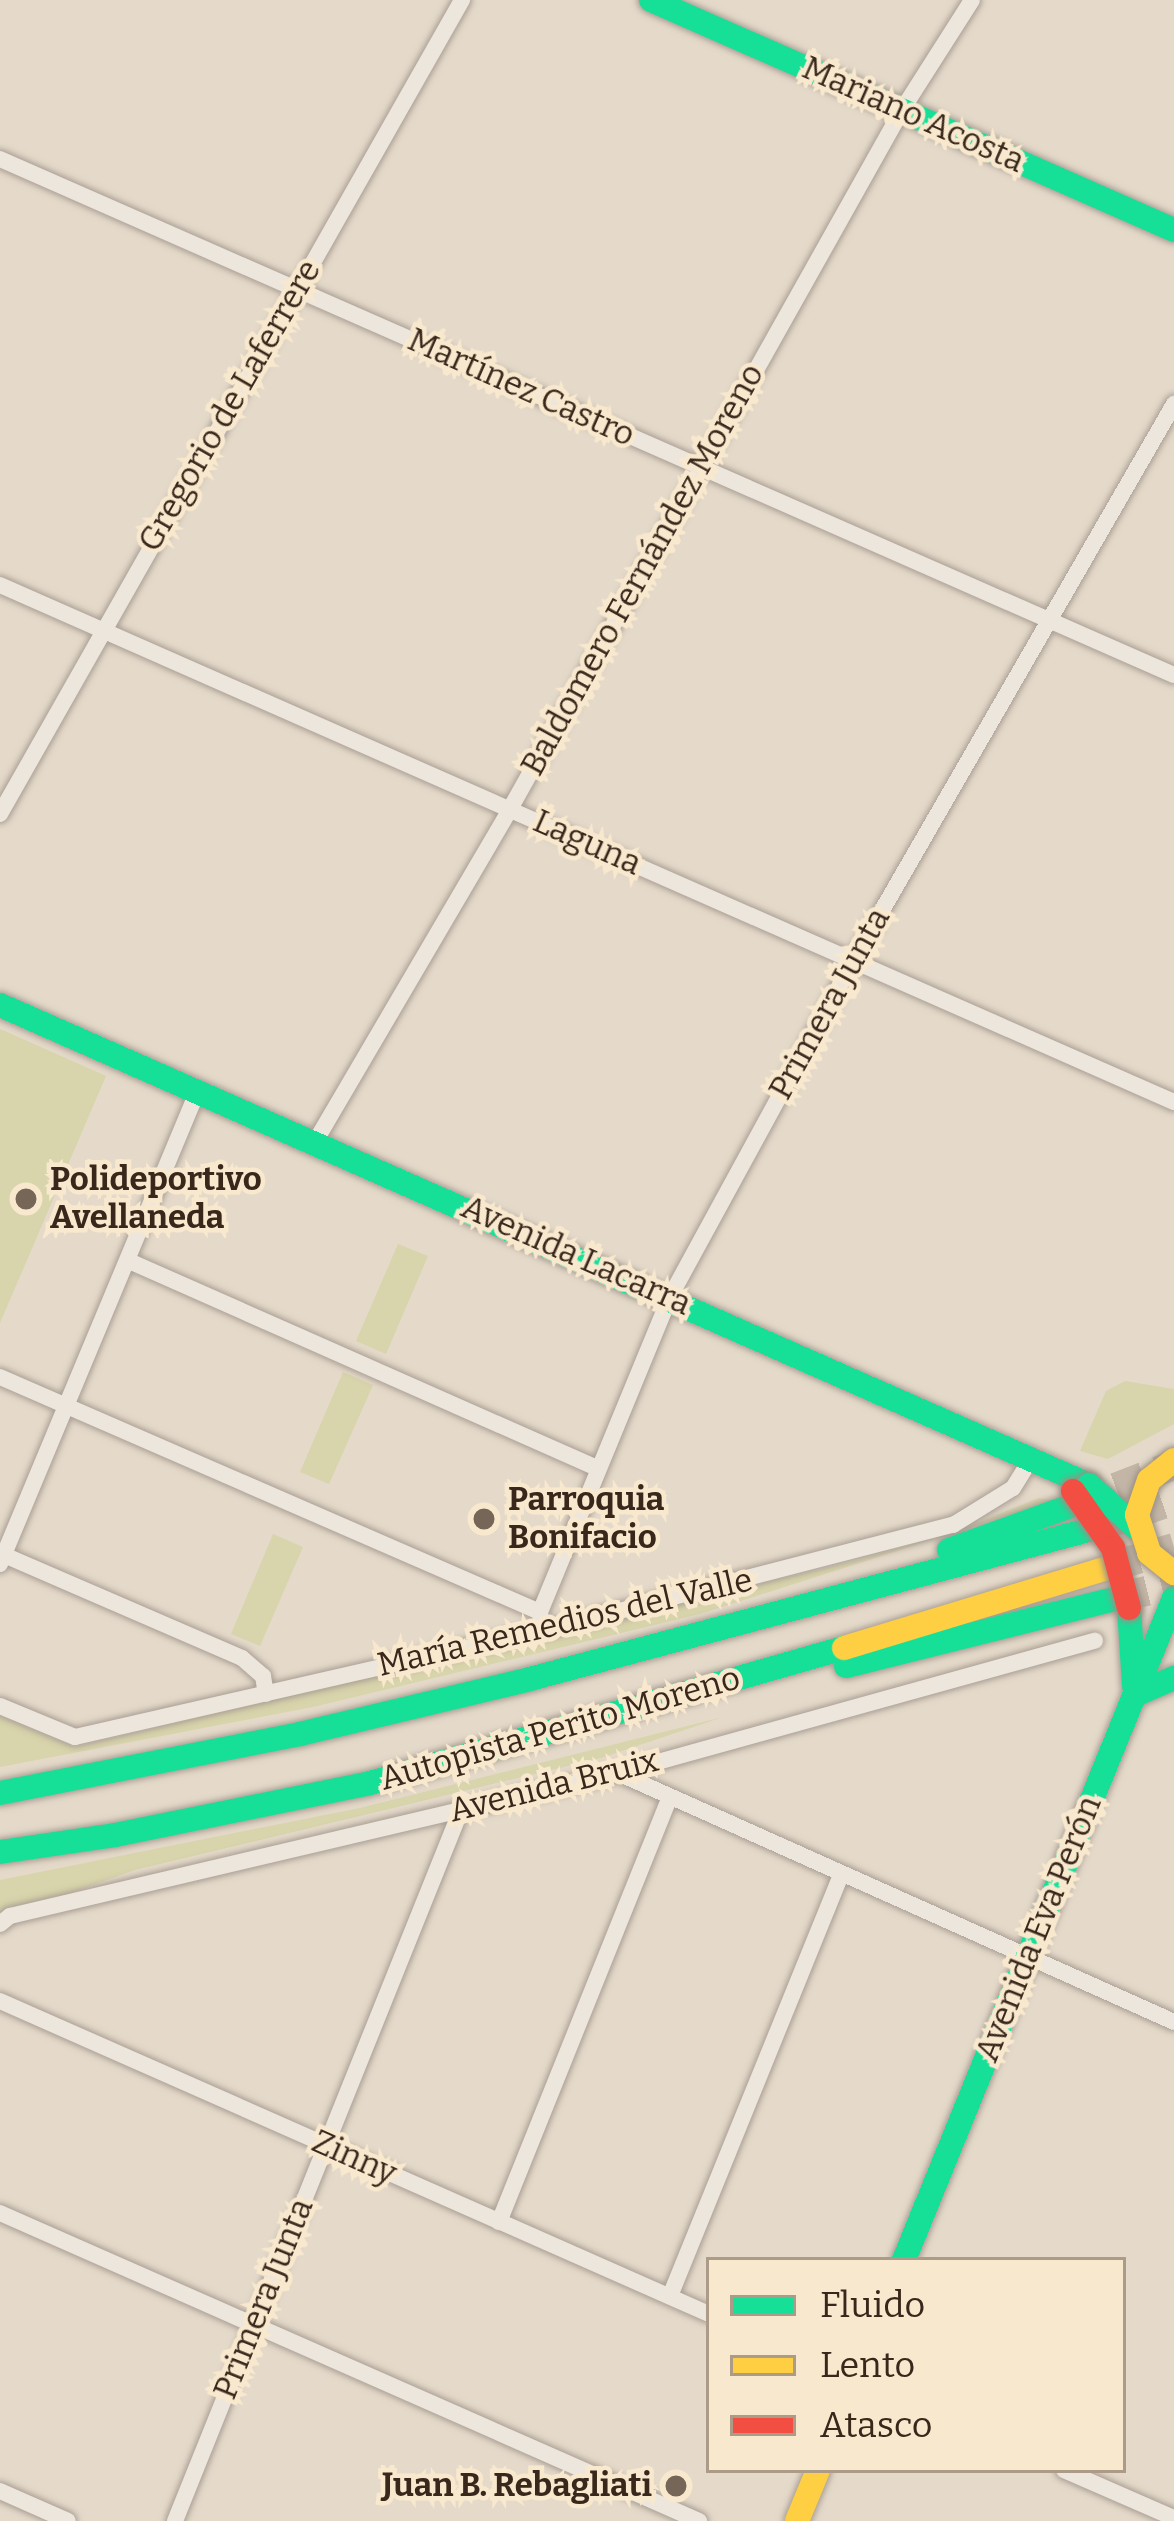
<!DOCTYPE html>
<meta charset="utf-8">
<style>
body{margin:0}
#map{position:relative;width:1174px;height:2521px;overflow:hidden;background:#e5daca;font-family:Bitter,serif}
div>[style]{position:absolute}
.green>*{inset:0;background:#d8d4ab}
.highway-tunnel>*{height:30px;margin-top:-15px;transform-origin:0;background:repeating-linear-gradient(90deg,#c3b6a7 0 30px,transparent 0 45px)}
.roads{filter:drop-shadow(0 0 3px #aa9f94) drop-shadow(0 0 3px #aa9f94)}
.street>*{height:16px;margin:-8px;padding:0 8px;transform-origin:8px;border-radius:8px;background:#ede6dc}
.fast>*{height:24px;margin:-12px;padding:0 12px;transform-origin:12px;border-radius:12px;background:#16e098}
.slow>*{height:24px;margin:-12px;padding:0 12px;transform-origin:12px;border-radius:12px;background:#ffcf43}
.bridges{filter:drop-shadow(0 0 3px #998f84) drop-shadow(0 0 3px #998f84)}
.fast-bridge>*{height:24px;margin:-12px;padding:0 12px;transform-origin:12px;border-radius:12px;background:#16e098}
.slow-bridge>*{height:24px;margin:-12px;padding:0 12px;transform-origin:12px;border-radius:12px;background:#ffcf43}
.jam-bridge>*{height:24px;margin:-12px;padding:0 12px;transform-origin:12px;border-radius:12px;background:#f24e42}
.dots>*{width:33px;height:33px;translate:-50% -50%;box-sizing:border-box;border:6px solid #f8e8ce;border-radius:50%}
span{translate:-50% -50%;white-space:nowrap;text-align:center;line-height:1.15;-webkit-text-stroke:9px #f8e8ce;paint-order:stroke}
.street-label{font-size:33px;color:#39271b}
.poi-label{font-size:33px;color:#39271b;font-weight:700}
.left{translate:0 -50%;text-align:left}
.right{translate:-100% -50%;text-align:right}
.legend{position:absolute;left:706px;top:2257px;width:420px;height:216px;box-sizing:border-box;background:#f8e8ce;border:3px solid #ac9b86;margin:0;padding:15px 21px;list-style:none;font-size:36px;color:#39271b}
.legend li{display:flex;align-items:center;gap:24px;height:60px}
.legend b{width:60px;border:3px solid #ac9b86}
</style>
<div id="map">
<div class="green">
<i style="clip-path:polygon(0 1029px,106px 1076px,0 1323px)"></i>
<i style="clip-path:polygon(398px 1244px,428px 1256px,386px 1354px,356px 1341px)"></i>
<i style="clip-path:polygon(343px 1372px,373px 1385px,329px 1484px,300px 1472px)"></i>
<i style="clip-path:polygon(1125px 1381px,1174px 1389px,1174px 1424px,1108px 1459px,1080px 1451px,1106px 1391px)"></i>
<i style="clip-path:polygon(1039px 1498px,1053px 1501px,700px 1614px,313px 1707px,0 1767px,0 1716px,75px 1747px,847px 1563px,951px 1533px)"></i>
<i style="clip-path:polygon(273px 1534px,303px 1547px,260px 1646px,231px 1634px)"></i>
<i style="clip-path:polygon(723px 1717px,601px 1758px,135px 1870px,0 1918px,0 1880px,360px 1808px)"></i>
</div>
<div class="highway-tunnel">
<i style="left:1074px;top:1504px;width:107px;rotate:-21.3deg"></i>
<i style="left:1092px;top:1529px;width:87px;rotate:-19.5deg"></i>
<i style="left:1110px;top:1567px;width:67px;rotate:-16.5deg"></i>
<i style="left:1118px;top:1598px;width:58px;rotate:-14deg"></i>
</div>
<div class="roads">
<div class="street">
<i style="left:0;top:159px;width:1282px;rotate:23.73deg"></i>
<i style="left:0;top:585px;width:1283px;rotate:23.77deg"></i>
<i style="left:0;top:814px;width:936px;rotate:-60.42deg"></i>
<i style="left:315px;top:1142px;width:386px;rotate:-59.6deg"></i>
<i style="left:510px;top:809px;width:801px;rotate:-60.72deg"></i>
<i style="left:902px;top:110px;width:130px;rotate:-57.5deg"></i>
<i style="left:129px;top:1261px;width:512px;rotate:23.86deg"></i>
<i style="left:0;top:1377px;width:589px;rotate:23.52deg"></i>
<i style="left:4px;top:1555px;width:259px;rotate:23.4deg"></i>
<i style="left:242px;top:1658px;width:28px;rotate:41deg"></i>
<i style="left:263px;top:1676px;width:18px;rotate:81deg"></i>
<i style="left:0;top:1564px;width:514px;rotate:-67.33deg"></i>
<i style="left:542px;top:1629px;width:17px;rotate:-97deg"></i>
<i style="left:540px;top:1612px;width:341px;rotate:-67.6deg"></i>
<i style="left:670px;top:1297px;width:385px;rotate:-61.4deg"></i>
<i style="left:854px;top:959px;width:641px;rotate:-60.03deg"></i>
<i style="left:0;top:1706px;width:81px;rotate:22.5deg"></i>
<i style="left:75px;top:1737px;width:507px;rotate:-12.88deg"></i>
<i style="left:569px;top:1624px;width:397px;rotate:-14.5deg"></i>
<i style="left:953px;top:1525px;width:70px;rotate:-31.7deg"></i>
<i style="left:1013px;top:1488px;width:32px;rotate:-58deg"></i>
<i style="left:618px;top:1773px;width:609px;rotate:24.12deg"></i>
<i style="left:0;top:1924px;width:13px;rotate:-39deg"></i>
<i style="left:10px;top:1916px;width:625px;rotate:-13.24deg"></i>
<i style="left:618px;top:1773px;width:495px;rotate:-15.5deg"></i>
<i style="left:0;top:2001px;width:775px;rotate:23.82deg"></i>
<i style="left:0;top:2213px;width:764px;rotate:23.78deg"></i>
<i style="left:499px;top:2222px;width:456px;rotate:-68.1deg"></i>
<i style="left:670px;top:2296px;width:454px;rotate:-67.9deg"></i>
<i style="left:1064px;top:2470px;width:120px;rotate:23.6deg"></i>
<i style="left:0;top:2491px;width:74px;rotate:23.8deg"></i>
<i style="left:175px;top:2521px;width:766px;rotate:-68.09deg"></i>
</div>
<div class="fast">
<i style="left:651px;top:0;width:571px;rotate:23.74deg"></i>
<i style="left:0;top:1005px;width:1190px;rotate:23.79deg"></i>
<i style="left:949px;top:1550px;width:127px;rotate:-19.9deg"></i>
<i style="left:1129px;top:1608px;width:78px;rotate:86.3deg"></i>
<i style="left:846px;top:1666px;width:280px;rotate:-14deg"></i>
<i style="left:1135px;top:1695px;width:43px;rotate:-23.6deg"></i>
<i style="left:0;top:1793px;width:306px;rotate:-11.1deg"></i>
<i style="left:300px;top:1734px;width:236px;rotate:-13.4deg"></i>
<i style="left:530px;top:1679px;width:582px;rotate:-14.94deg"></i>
<i style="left:0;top:1852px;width:116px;rotate:-8.4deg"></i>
<i style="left:115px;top:1835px;width:260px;rotate:-11.5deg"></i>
<i style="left:370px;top:1783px;width:493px;rotate:-15.9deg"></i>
<i style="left:904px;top:2260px;width:715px;rotate:-67.81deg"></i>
</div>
<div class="slow">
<i style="left:844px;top:1648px;width:278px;rotate:-16.9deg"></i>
<i style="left:797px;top:2521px;width:55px;rotate:-67.6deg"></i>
</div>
</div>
<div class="bridges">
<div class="fast-bridge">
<i style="left:1089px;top:1485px;width:66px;rotate:41.9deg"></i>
</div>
<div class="slow-bridge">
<i style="left:1174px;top:1460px;width:32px;rotate:141deg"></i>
<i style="left:1149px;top:1480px;width:37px;rotate:109deg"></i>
<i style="left:1137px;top:1515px;width:40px;rotate:72deg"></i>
<i style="left:1149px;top:1553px;width:32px;rotate:39deg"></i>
</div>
<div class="jam-bridge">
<i style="left:1073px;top:1491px;width:70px;rotate:54.9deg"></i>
<i style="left:1113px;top:1548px;width:62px;rotate:75.1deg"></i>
</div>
</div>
<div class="dots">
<i style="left:26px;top:1199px;background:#756658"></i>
<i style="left:484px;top:1519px;background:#756658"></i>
<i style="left:676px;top:2486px;background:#756658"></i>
</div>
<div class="street-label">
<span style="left:913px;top:115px;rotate:24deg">Mariano Acosta</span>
<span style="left:521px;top:388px;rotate:24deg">Martínez Castro</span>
<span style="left:230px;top:406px;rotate:-60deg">Gregorio de Laferrere</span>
<span style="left:643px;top:570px;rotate:-61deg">Baldomero Fernández Moreno</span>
<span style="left:587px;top:843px;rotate:24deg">Laguna</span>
<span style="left:830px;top:1004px;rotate:-61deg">Primera Junta</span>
<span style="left:576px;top:1256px;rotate:24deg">Avenida Lacarra</span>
<span style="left:565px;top:1623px;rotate:-13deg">María Remedios del Valle</span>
<span style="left:560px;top:1729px;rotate:-16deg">Autopista Perito Moreno</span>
<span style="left:554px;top:1786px;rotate:-14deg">Avenida Bruix</span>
<span style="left:1039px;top:1929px;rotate:-68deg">Avenida Eva Perón</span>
<span style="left:354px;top:2158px;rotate:24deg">Zinny</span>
<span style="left:264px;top:2299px;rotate:-68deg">Primera Junta</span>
</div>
<div class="poi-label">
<span class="left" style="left:50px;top:1199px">Polideportivo<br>Avellaneda</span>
<span class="left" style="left:508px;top:1519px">Parroquia<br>Bonifacio</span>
<span class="right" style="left:652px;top:2486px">Juan B. Rebagliati</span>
</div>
<ul class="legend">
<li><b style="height:15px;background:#16e098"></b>Fluido</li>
<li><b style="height:15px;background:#ffcf43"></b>Lento</li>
<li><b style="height:15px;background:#f24e42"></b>Atasco</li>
</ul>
</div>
